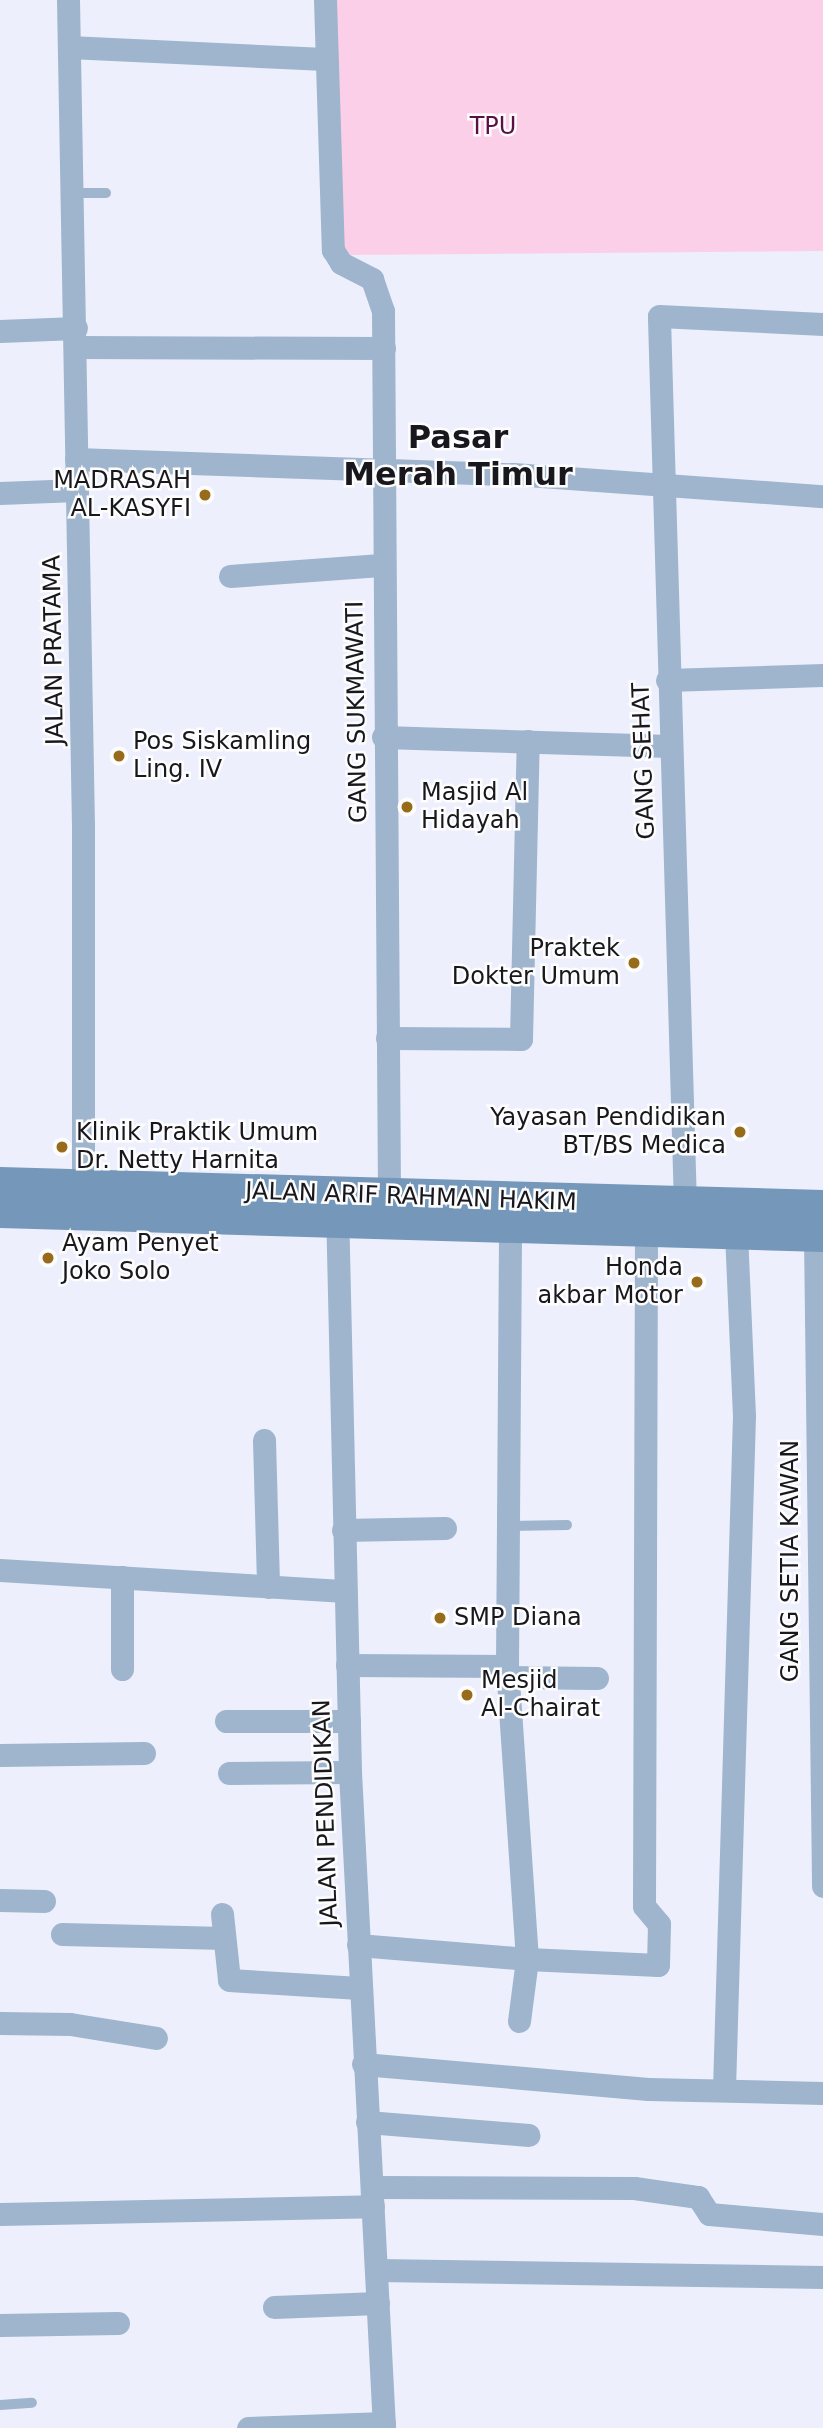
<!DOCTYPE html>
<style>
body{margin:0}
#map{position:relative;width:823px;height:2428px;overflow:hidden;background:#edeffd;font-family:"DejaVu Sans",sans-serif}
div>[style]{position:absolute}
.green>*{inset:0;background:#fccfe9}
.lane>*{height:10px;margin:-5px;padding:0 5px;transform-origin:5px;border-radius:5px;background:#9eb5cd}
.street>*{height:23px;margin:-11.5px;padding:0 11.5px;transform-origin:11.5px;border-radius:11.5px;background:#9eb5cd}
.secondary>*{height:32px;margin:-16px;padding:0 16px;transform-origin:16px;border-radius:16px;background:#7598ba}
.dots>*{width:19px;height:19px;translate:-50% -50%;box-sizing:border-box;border:4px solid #fdfdfd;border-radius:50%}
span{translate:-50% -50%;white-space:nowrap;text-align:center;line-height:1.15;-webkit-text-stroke:5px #fdfdfd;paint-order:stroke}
.park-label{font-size:24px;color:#5c0e46}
.poi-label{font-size:24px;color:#17171d}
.right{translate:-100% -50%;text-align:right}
.left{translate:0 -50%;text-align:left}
.street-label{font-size:24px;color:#17171d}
.district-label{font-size:32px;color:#17171d;font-weight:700}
</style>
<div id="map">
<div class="green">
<i style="clip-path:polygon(333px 0,823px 0,823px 251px,350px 255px,337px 242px)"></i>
</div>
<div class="lane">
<i style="left:73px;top:193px;width:33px"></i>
<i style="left:508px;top:1526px;width:59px;rotate:-1deg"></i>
<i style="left:0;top:2405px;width:32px;rotate:-4deg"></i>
</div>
<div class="street">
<i style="left:68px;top:0;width:825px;rotate:88.96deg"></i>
<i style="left:83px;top:825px;width:376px;rotate:90deg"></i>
<i style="left:325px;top:0;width:250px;rotate:88.2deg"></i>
<i style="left:333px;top:250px;width:15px;rotate:58deg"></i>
<i style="left:341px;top:263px;width:35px;rotate:27deg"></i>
<i style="left:372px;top:279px;width:34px;rotate:71deg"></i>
<i style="left:383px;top:311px;width:885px;rotate:89.61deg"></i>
<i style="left:69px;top:47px;width:256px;rotate:2.7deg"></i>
<i style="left:0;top:331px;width:76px;rotate:-2.3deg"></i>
<i style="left:76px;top:347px;width:308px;rotate:0.2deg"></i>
<i style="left:76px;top:459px;width:437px;rotate:2deg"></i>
<i style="left:513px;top:474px;width:311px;rotate:4.1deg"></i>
<i style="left:0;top:493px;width:77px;rotate:-2.2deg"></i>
<i style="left:230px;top:576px;width:151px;rotate:-4.2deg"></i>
<i style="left:667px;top:680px;width:156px;rotate:-1.8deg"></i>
<i style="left:383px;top:737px;width:286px;rotate:1.8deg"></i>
<i style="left:387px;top:1038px;width:134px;rotate:0.4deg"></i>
<i style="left:521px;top:1039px;width:298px;rotate:-88.7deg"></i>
<i style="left:685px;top:1205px;width:889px;rotate:-91.68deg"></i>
<i style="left:659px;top:316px;width:164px;rotate:2.8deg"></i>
<i style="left:337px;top:1207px;width:565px;rotate:88.68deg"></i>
<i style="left:350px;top:1772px;width:657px;rotate:87.03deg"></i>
<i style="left:815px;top:1236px;width:650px;rotate:89.29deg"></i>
<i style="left:264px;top:1440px;width:147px;rotate:88.4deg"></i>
<i style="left:343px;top:1530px;width:102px;rotate:-1.1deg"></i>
<i style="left:0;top:1570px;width:346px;rotate:3.5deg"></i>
<i style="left:347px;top:1665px;width:160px;rotate:0.4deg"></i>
<i style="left:122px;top:1669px;width:92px;rotate:-90deg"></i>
<i style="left:508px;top:1677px;width:89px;rotate:0.6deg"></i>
<i style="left:226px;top:1721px;width:123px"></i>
<i style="left:0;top:1755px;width:144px;rotate:-0.8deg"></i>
<i style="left:229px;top:1773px;width:121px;rotate:-0.5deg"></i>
<i style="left:0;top:1900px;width:44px;rotate:1.3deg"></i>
<i style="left:222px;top:1914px;width:66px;rotate:83.9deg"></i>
<i style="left:229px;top:1980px;width:130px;rotate:3.5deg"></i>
<i style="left:62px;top:1934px;width:162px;rotate:1.4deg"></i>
<i style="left:358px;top:1945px;width:170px;rotate:4.7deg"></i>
<i style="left:527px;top:1959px;width:294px;rotate:-93.9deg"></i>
<i style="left:507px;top:1666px;width:440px;rotate:-89.6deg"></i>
<i style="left:519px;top:2021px;width:63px;rotate:-82.6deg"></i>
<i style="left:527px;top:1959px;width:131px;rotate:2.6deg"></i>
<i style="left:658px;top:1965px;width:41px;rotate:-88.6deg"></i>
<i style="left:659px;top:1924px;width:23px;rotate:-130deg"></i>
<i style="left:644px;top:1906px;width:675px;rotate:-89.83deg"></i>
<i style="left:0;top:2023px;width:70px;rotate:0.8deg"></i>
<i style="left:70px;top:2024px;width:87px;rotate:9.2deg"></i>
<i style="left:363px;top:2064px;width:286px;rotate:5deg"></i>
<i style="left:648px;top:2089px;width:175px;rotate:1.3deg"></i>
<i style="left:724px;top:2089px;width:673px;rotate:-88.3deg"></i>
<i style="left:744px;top:1416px;width:183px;rotate:-92.5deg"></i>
<i style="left:367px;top:2122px;width:162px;rotate:4.6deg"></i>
<i style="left:373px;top:2187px;width:261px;rotate:0.2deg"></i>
<i style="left:634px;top:2188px;width:65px;rotate:8deg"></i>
<i style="left:698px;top:2197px;width:20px;rotate:57deg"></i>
<i style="left:709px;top:2214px;width:114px;rotate:5deg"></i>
<i style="left:0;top:2214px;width:373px;rotate:-1.2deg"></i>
<i style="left:377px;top:2270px;width:446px;rotate:0.9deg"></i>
<i style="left:274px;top:2307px;width:104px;rotate:-2.2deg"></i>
<i style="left:0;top:2325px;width:118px;rotate:-1deg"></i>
<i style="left:248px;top:2428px;width:136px;rotate:-2.1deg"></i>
</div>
<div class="secondary">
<i style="left:0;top:1183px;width:823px;rotate:1.6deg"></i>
<i style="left:0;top:1212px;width:823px;rotate:1.67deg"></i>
</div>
<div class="dots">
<i style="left:205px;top:495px;background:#976b19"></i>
<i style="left:119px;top:756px;background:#976b19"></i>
<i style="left:407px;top:807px;background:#976b19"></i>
<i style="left:634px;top:963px;background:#976b19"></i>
<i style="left:740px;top:1132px;background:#976b19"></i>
<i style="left:62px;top:1147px;background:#976b19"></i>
<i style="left:48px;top:1258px;background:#976b19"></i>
<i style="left:697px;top:1282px;background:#976b19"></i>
<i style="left:440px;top:1618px;background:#976b19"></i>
<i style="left:467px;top:1695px;background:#976b19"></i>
</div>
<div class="park-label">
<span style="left:493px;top:127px">TPU</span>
</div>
<div class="poi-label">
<span class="right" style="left:191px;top:495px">MADRASAH<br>AL-KASYFI</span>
<span class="left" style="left:133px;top:756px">Pos Siskamling<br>Ling. IV</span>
<span class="left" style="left:421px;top:807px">Masjid Al<br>Hidayah</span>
<span class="right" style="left:620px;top:963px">Praktek<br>Dokter Umum</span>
<span class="right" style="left:726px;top:1132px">Yayasan Pendidikan<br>BT/BS Medica</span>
<span class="left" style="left:76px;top:1147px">Klinik Praktik Umum<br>Dr. Netty Harnita</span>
<span class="left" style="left:62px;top:1258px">Ayam Penyet<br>Joko Solo</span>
<span class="right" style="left:683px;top:1282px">Honda<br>akbar Motor</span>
<span class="left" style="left:454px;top:1618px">SMP Diana</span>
<span class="left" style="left:481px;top:1695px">Mesjid<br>Al-Chairat</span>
</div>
<div class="street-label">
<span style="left:54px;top:650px;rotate:-91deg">JALAN PRATAMA</span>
<span style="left:357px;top:712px;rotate:-91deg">GANG SUKMAWATI</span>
<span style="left:644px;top:761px;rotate:-92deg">GANG SEHAT</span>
<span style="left:411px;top:1197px;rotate:2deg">JALAN ARIF RAHMAN HAKIM</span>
<span style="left:791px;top:1561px;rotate:-90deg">GANG SETIA KAWAN</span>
<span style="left:326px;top:1813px;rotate:-92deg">JALAN PENDIDIKAN</span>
</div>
<div class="district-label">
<span style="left:458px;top:456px">Pasar<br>Merah Timur</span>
</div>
</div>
